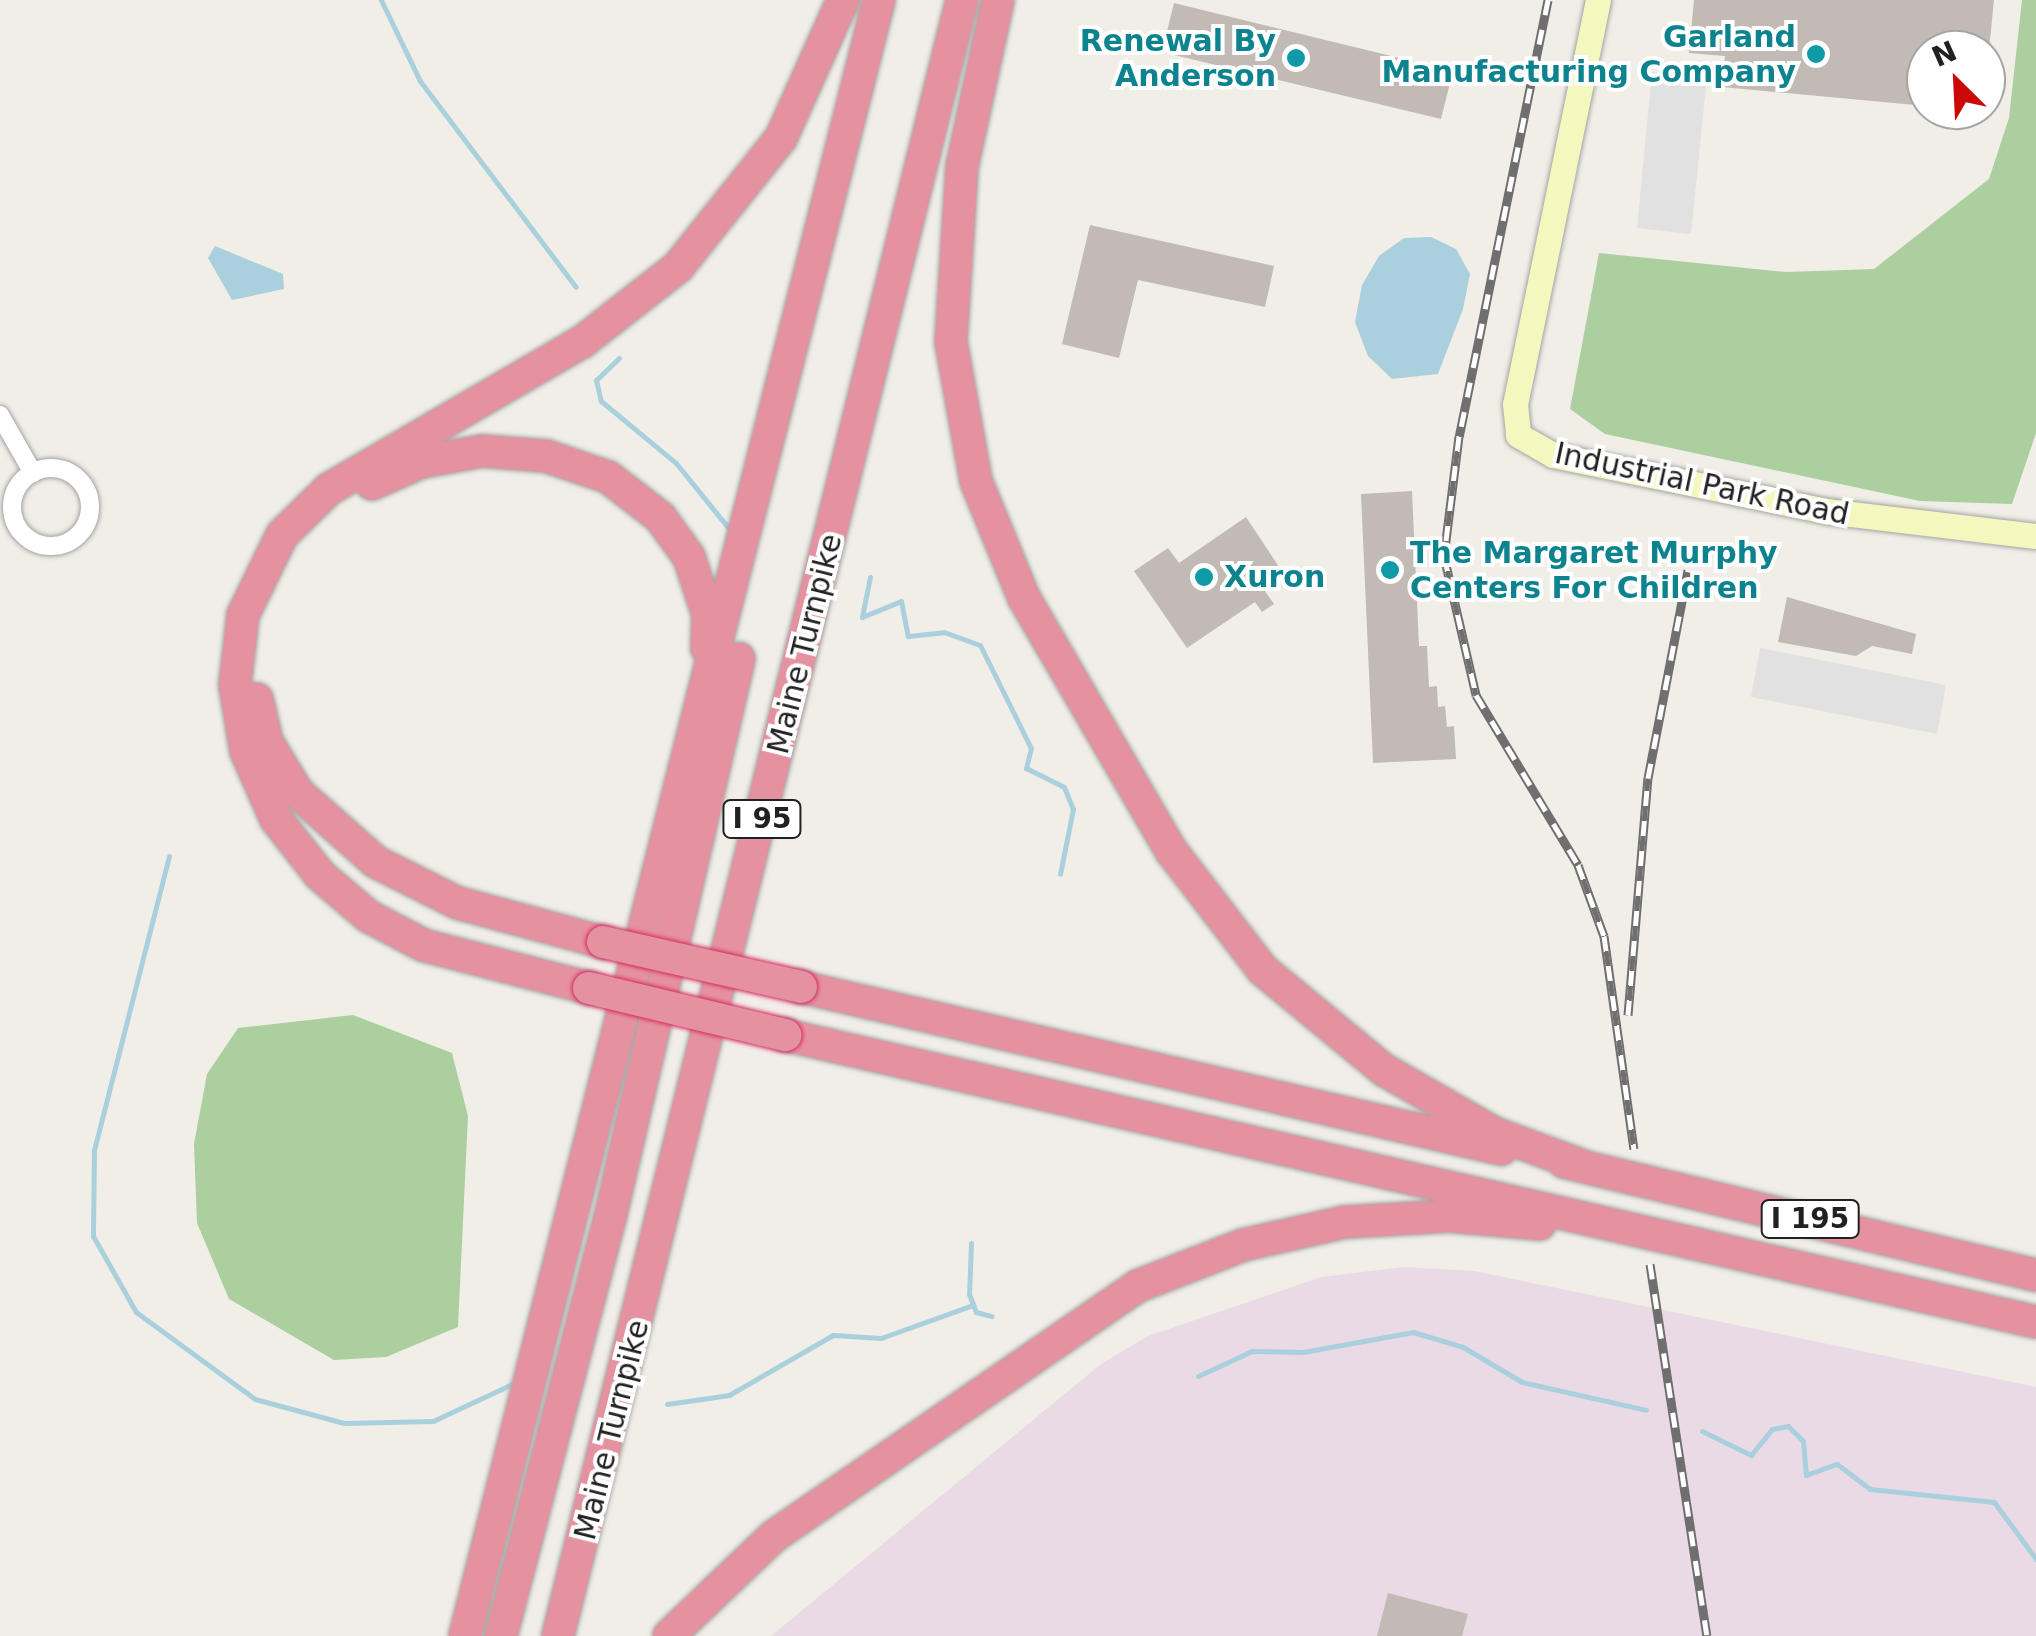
<!DOCTYPE html>
<style>
body{margin:0}
#map{position:relative;width:2036px;height:1636px;overflow:hidden;background:#f1eee8;font-family:"DejaVu Sans",sans-serif}
div>[style]{position:absolute}
.industrial>*{inset:0;background:#eadae6}
.forest>*{inset:0;background:#abcf9e}
.parking>*{inset:0;background:#e1e1e1}
.water>*{inset:0;background:#aad0dd}
.stream>*{height:5px;margin:-2.5px;padding:0 2.5px;transform-origin:2.5px;border-radius:2.5px;background:#aad0dd}
.building>*{inset:0;background:#c2bab4}
.roads{filter:drop-shadow(0 0 2px #a5a5a5) drop-shadow(0 0 2px #a5a5a5)}
.street>*{height:18px;margin:-9px;padding:0 9px;transform-origin:9px;border-radius:9px;background:#fff}
.street>.ring{margin:-9px;padding:0;box-sizing:content-box;background:none;border:18px solid #fff;border-radius:50%}
.secondary>*{height:25px;margin:-12.5px;padding:0 12.5px;transform-origin:12.5px;border-radius:12.5px;background:#f4f8be}
.highway>*{height:32px;margin:-16px;padding:0 16px;transform-origin:16px;border-radius:16px;background:#e592a0}
.rail>*{height:9px;margin-top:-4.5px;transform-origin:0;background:repeating-linear-gradient(90deg,#fff 0 15px,#6f6f6f 0 30px);box-sizing:border-box;border-block:2px solid #6f6f6f}
.bridges{filter:drop-shadow(0 0 2px #d72d64) drop-shadow(0 0 2px #d72d64)}
.highway-bridge>*{height:32px;margin:-16px;padding:0 16px;transform-origin:16px;border-radius:16px;background:#e592a0}
.dots>*{width:28px;height:28px;translate:-50% -50%;box-sizing:border-box;border:5px solid #fff;border-radius:50%}
span{translate:-50% -50%;white-space:nowrap;text-align:center;line-height:1.15;-webkit-text-stroke:8px #fff;paint-order:stroke}
.shield-label span{padding:2px 8px;background:#fff;border:2px solid;border-radius:8px;-webkit-text-stroke-width:0}
.shield-label{font-size:28px;color:#212121;font-weight:700}
.culture-label{font-size:30px;color:#0d838f;font-weight:700}
.right{translate:-100% -50%;text-align:right}
.left{translate:0 -50%;text-align:left}
.street-label{font-size:30px;color:#212121}
.north{position:absolute;left:1906px;top:30px;width:100px;height:100px;box-sizing:border-box;background:#fff;border:2px solid #a6a6a6;border-radius:50%;rotate:336deg;font-size:28px;font-weight:700;line-height:40px;text-align:center;color:#212121}
.north::after{content:'';display:block;margin:auto;width:35px;height:45px;background:#cc0906;clip-path:polygon(50% 0,100% 100%,50% 72%,0 100%)}
</style>
<div id="map">
<div class="industrial">
<i style="clip-path:polygon(1404px 1267px,1475px 1271px,2036px 1387px,2036px 1636px,771px 1636px,1101px 1364px,1148px 1336px,1321px 1277px)"></i>
</div>
<div class="forest">
<i style="clip-path:polygon(2022px 0,2036px 0,2036px 433px,2012px 504px,1920px 501px,1605px 434px,1570px 409px,1599px 253px,1786px 272px,1874px 269px,1989px 179px,2009px 118px)"></i>
<i style="clip-path:polygon(353px 1015px,452px 1053px,468px 1116px,458px 1327px,386px 1357px,334px 1360px,229px 1299px,197px 1223px,194px 1144px,207px 1074px,238px 1028px)"></i>
</div>
<div class="parking">
<i style="clip-path:polygon(1652px 72px,1707px 77px,1691px 234px,1637px 228px)"></i>
<i style="clip-path:polygon(1760px 648px,1946px 685px,1937px 734px,1751px 697px)"></i>
</div>
<div class="water">
<i style="clip-path:polygon(1431px 237px,1456px 249px,1470px 274px,1463px 309px,1438px 374px,1392px 379px,1368px 356px,1355px 322px,1362px 285px,1379px 256px,1404px 238px)"></i>
<i style="clip-path:polygon(215px 246px,283px 274px,284px 289px,232px 300px,208px 258px)"></i>
</div>
<div class="stream">
<i style="left:381px;top:0;width:90px;rotate:64.3deg"></i>
<i style="left:420px;top:81px;width:258px;rotate:52.9deg"></i>
<i style="left:619px;top:358px;width:32px;rotate:136deg"></i>
<i style="left:596px;top:380px;width:22px;rotate:77deg"></i>
<i style="left:601px;top:401px;width:97px;rotate:39.6deg"></i>
<i style="left:676px;top:463px;width:86px;rotate:51.1deg"></i>
<i style="left:870px;top:577px;width:41px;rotate:101.3deg"></i>
<i style="left:862px;top:617px;width:42px;rotate:-22.3deg"></i>
<i style="left:901px;top:601px;width:36px;rotate:79deg"></i>
<i style="left:908px;top:636px;width:36px;rotate:-6deg"></i>
<i style="left:944px;top:632px;width:38px;rotate:20deg"></i>
<i style="left:980px;top:645px;width:115px;rotate:63.7deg"></i>
<i style="left:1031px;top:748px;width:21px;rotate:104deg"></i>
<i style="left:1026px;top:768px;width:42px;rotate:26.6deg"></i>
<i style="left:1064px;top:787px;width:24px;rotate:68deg"></i>
<i style="left:1073px;top:809px;width:66px;rotate:101.3deg"></i>
<i style="left:169px;top:856px;width:303px;rotate:104.3deg"></i>
<i style="left:94px;top:1150px;width:86px;rotate:90.7deg"></i>
<i style="left:93px;top:1236px;width:87px;rotate:60.5deg"></i>
<i style="left:136px;top:1312px;width:147px;rotate:36.2deg"></i>
<i style="left:255px;top:1399px;width:92px;rotate:15.1deg"></i>
<i style="left:344px;top:1423px;width:89px;rotate:-1.3deg"></i>
<i style="left:433px;top:1421px;width:87px;rotate:-25.1deg"></i>
<i style="left:971px;top:1243px;width:51px;rotate:92.2deg"></i>
<i style="left:969px;top:1294px;width:19px;rotate:69deg"></i>
<i style="left:976px;top:1312px;width:16px;rotate:15deg"></i>
<i style="left:1198px;top:1376px;width:60px;rotate:-24.8deg"></i>
<i style="left:1252px;top:1351px;width:51px;rotate:1.1deg"></i>
<i style="left:1303px;top:1352px;width:112px;rotate:-10.3deg"></i>
<i style="left:1413px;top:1332px;width:52px;rotate:16.7deg"></i>
<i style="left:1463px;top:1347px;width:69px;rotate:30.7deg"></i>
<i style="left:1522px;top:1382px;width:127px;rotate:12.7deg"></i>
<i style="left:667px;top:1404px;width:63px;rotate:-8.3deg"></i>
<i style="left:729px;top:1395px;width:120px;rotate:-30deg"></i>
<i style="left:833px;top:1335px;width:48px;rotate:3.6deg"></i>
<i style="left:881px;top:1338px;width:98px;rotate:-19.7deg"></i>
<i style="left:1702px;top:1431px;width:55px;rotate:26.1deg"></i>
<i style="left:1751px;top:1455px;width:33px;rotate:-51deg"></i>
<i style="left:1772px;top:1429px;width:16px;rotate:-11deg"></i>
<i style="left:1788px;top:1426px;width:21px;rotate:45deg"></i>
<i style="left:1803px;top:1441px;width:34px;rotate:85deg"></i>
<i style="left:1806px;top:1475px;width:33px;rotate:-20deg"></i>
<i style="left:1837px;top:1464px;width:41px;rotate:37.1deg"></i>
<i style="left:1870px;top:1489px;width:125px;rotate:6deg"></i>
<i style="left:1994px;top:1502px;width:71px;rotate:53.6deg"></i>
</div>
<div class="building">
<i style="clip-path:polygon(1694px 0,1994px 0,1989px 50px,1926px 50px,1926px 106px,1722px 87px,1725px 56px,1689px 53px)"></i>
<i style="clip-path:polygon(1174px 3px,1453px 71px,1441px 119px,1162px 52px)"></i>
<i style="clip-path:polygon(1090px 225px,1274px 266px,1265px 307px,1138px 280px,1119px 358px,1062px 344px)"></i>
<i style="clip-path:polygon(1412px 491px,1419px 646px,1427px 646px,1429px 687px,1437px 686px,1438px 707px,1445px 706px,1447px 727px,1454px 726px,1456px 759px,1373px 763px,1361px 494px)"></i>
<i style="clip-path:polygon(1246px 517px,1281px 570px,1260px 584px,1274px 604px,1262px 612px,1255px 602px,1187px 648px,1134px 571px,1168px 548px,1179px 563px)"></i>
<i style="clip-path:polygon(1787px 597px,1916px 634px,1912px 654px,1872px 646px,1856px 656px,1778px 642px)"></i>
<i style="clip-path:polygon(1388px 1593px,1468px 1614px,1462px 1636px,1377px 1636px)"></i>
</div>
<div class="roads">
<div class="street">
<i style="left:0;top:415px;width:67px;rotate:60.4deg"></i>
<i class="ring" style="left:12px;top:468px;width:60px;height:60px"></i>
</div>
<div class="secondary">
<i style="left:1598px;top:0;width:412px;rotate:101.6deg"></i>
<i style="left:1515px;top:404px;width:31px;rotate:84deg"></i>
<i style="left:1518px;top:435px;width:40px;rotate:29.7deg"></i>
<i style="left:1553px;top:455px;width:279px;rotate:11.6deg"></i>
<i style="left:1826px;top:511px;width:211px;rotate:6.8deg"></i>
</div>
<div class="highway">
<i style="left:998px;top:0;width:170px;rotate:102.2deg"></i>
<i style="left:962px;top:166px;width:176px;rotate:93.6deg"></i>
<i style="left:951px;top:342px;width:141px;rotate:79.8deg"></i>
<i style="left:976px;top:481px;width:126px;rotate:67.7deg"></i>
<i style="left:1024px;top:598px;width:294px;rotate:59.8deg"></i>
<i style="left:1172px;top:852px;width:149px;rotate:52.4deg"></i>
<i style="left:1263px;top:970px;width:157px;rotate:39.6deg"></i>
<i style="left:1384px;top:1070px;width:127px;rotate:29.8deg"></i>
<i style="left:1494px;top:1133px;width:95px;rotate:20.3deg"></i>
<i style="left:372px;top:484px;width:54px;rotate:-24.2deg"></i>
<i style="left:421px;top:462px;width:62px;rotate:-10.2deg"></i>
<i style="left:482px;top:451px;width:64px;rotate:4.5deg"></i>
<i style="left:546px;top:456px;width:65px;rotate:18.7deg"></i>
<i style="left:608px;top:477px;width:66px;rotate:37.6deg"></i>
<i style="left:660px;top:517px;width:49px;rotate:54.1deg"></i>
<i style="left:689px;top:557px;width:60px;rotate:71.6deg"></i>
<i style="left:708px;top:614px;width:34px;rotate:92deg"></i>
<i style="left:257px;top:699px;width:44px;rotate:76.9deg"></i>
<i style="left:267px;top:742px;width:60px;rotate:58.7deg"></i>
<i style="left:298px;top:793px;width:104px;rotate:41.5deg"></i>
<i style="left:376px;top:862px;width:92px;rotate:26.6deg"></i>
<i style="left:458px;top:903px;width:150px;rotate:15.1deg"></i>
<i style="left:801px;top:987px;width:719px;rotate:13.03deg"></i>
<i style="left:589px;top:988px;width:171px;rotate:-165.5deg"></i>
<i style="left:423px;top:945px;width:62px;rotate:-152.2deg"></i>
<i style="left:368px;top:916px;width:63px;rotate:-139.5deg"></i>
<i style="left:320px;top:875px;width:71px;rotate:-128.2deg"></i>
<i style="left:276px;top:819px;width:74px;rotate:-113.8deg"></i>
<i style="left:246px;top:751px;width:67px;rotate:-99.5deg"></i>
<i style="left:235px;top:685px;width:70px;rotate:-83.5deg"></i>
<i style="left:243px;top:615px;width:89px;rotate:-64deg"></i>
<i style="left:282px;top:535px;width:66px;rotate:-44.4deg"></i>
<i style="left:329px;top:489px;width:293px;rotate:-30.2deg"></i>
<i style="left:582px;top:342px;width:122px;rotate:-38deg"></i>
<i style="left:678px;top:267px;width:165px;rotate:-51.4deg"></i>
<i style="left:781px;top:138px;width:151px;rotate:-65.8deg"></i>
<i style="left:785px;top:1035px;width:1283px;rotate:12.92deg"></i>
<i style="left:1564px;top:1162px;width:485px;rotate:13.5deg"></i>
<i style="left:465px;top:1636px;width:1688px;rotate:-75.8deg"></i>
<i style="left:501px;top:1636px;width:432px;rotate:-75.4deg"></i>
<i style="left:610px;top:1218px;width:574px;rotate:-77.01deg"></i>
<i style="left:558px;top:1636px;width:1685px;rotate:-76.13deg"></i>
<i style="left:669px;top:1636px;width:145px;rotate:-43.6deg"></i>
<i style="left:774px;top:1536px;width:442px;rotate:-34.5deg"></i>
<i style="left:1138px;top:1286px;width:113px;rotate:-21.3deg"></i>
<i style="left:1243px;top:1245px;width:105px;rotate:-12.7deg"></i>
<i style="left:1345px;top:1222px;width:105px;rotate:-3.3deg"></i>
<i style="left:1450px;top:1216px;width:90px;rotate:5.1deg"></i>
</div>
</div>
<div class="rail">
<i style="left:1548px;top:0;width:445px;rotate:101.5deg"></i>
<i style="left:1459px;top:436px;width:121px;rotate:97.1deg"></i>
<i style="left:1444px;top:556px;width:143px;rotate:77deg"></i>
<i style="left:1476px;top:695px;width:198px;rotate:59deg"></i>
<i style="left:1578px;top:865px;width:76px;rotate:69.9deg"></i>
<i style="left:1604px;top:936px;width:215px;rotate:82deg"></i>
<i style="left:1628px;top:1015px;width:238px;rotate:-85.2deg"></i>
<i style="left:1648px;top:778px;width:212px;rotate:-79.1deg"></i>
<i style="left:1650px;top:1264px;width:376px;rotate:81.3deg"></i>
</div>
<div class="bridges">
<div class="highway-bridge">
<i style="left:603px;top:942px;width:203px;rotate:12.8deg"></i>
<i style="left:589px;top:988px;width:202px;rotate:13.5deg"></i>
</div>
</div>
<div class="dots">
<i style="left:1816px;top:54px;background:#0f9aa8"></i>
<i style="left:1296px;top:58px;background:#0f9aa8"></i>
<i style="left:1390px;top:570px;background:#0f9aa8"></i>
<i style="left:1204px;top:577px;background:#0f9aa8"></i>
</div>
<div class="shield-label">
<span style="left:762px;top:819px">I 95</span>
<span style="left:1810px;top:1219px">I 195</span>
</div>
<div class="culture-label">
<span class="right" style="left:1796px;top:54px">Garland<br>Manufacturing Company</span>
<span class="right" style="left:1276px;top:58px">Renewal By<br>Anderson</span>
<span class="left" style="left:1410px;top:570px">The Margaret Murphy<br>Centers For Children</span>
<span class="left" style="left:1224px;top:577px">Xuron</span>
</div>
<div class="street-label">
<span style="left:1702px;top:484px;rotate:12deg">Industrial Park Road</span>
<span style="left:805px;top:644px;rotate:-76deg">Maine Turnpike</span>
<span style="left:612px;top:1430px;rotate:-76deg">Maine Turnpike</span>
</div>
<div class="north">N</div>
</div>
